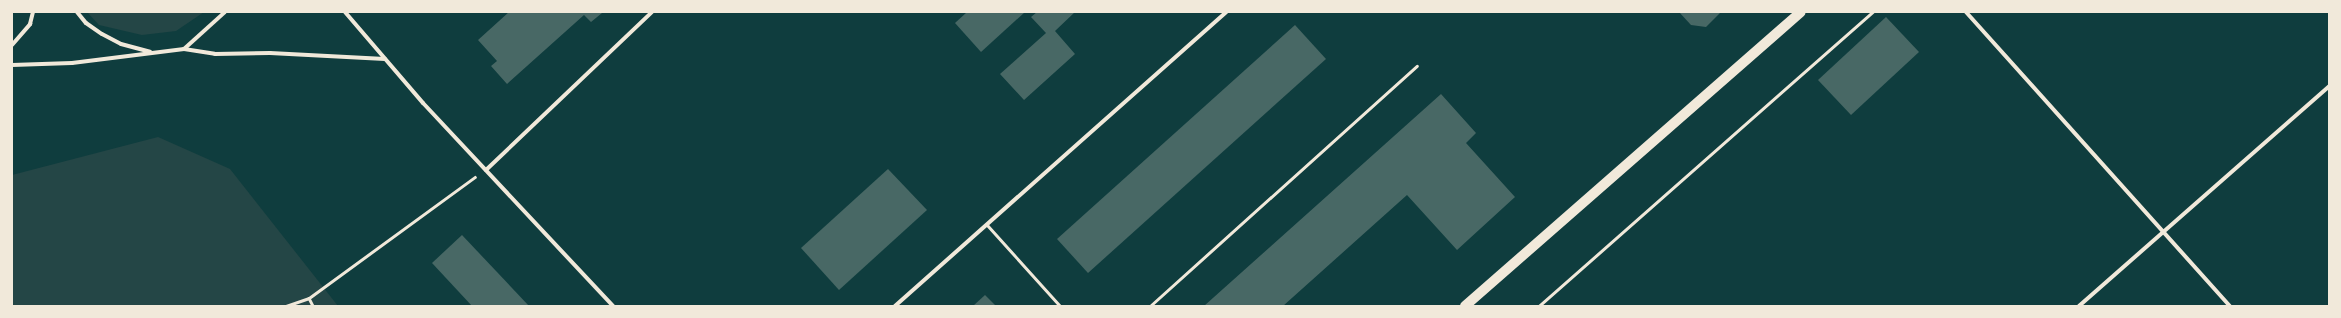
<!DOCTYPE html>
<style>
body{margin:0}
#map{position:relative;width:2341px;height:318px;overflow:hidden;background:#0f3d3e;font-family:Inter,sans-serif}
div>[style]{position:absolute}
.green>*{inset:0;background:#244646}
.building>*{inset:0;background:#486865}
.path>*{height:2.5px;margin:-1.25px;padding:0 1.25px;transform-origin:1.25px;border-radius:1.25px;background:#f1e9da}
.service>*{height:3px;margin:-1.5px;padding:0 1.5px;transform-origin:1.5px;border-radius:1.5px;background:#f1e9da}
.minor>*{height:4px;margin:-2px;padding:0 2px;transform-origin:2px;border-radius:2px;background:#f1e9da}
.primary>*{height:10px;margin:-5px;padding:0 5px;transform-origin:5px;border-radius:5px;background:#f1e9da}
span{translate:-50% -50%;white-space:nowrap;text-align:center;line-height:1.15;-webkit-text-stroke:3px #f1e9da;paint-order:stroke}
.frame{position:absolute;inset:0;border:13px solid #f1e9da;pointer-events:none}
</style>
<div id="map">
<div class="green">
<i style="clip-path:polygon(87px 12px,204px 12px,176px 31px,142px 35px,99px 25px)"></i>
<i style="clip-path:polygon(158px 137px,230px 169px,338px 306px,12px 306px,12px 175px)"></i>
</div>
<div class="building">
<i style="clip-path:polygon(509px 12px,601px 12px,602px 13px,591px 22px,584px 15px,507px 84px,491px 66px,497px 61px,478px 40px)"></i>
<i style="clip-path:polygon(967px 12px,1025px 12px,981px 52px,955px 23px)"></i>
<i style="clip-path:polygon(1037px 12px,1075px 12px,1055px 31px,1075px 54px,1024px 100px,1000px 74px,1046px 33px,1031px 17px)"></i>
<i style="clip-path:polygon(1679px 12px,1721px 12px,1706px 27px,1691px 25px)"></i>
<i style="clip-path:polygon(1886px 17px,1919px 52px,1851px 115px,1818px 80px)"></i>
<i style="clip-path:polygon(1295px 25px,1326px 59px,1088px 273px,1057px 239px)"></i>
<i style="clip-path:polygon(1441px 94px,1476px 133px,1466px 143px,1515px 197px,1457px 250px,1407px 195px,1283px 306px,1204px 306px)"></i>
<i style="clip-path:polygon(888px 169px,927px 210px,839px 290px,801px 248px)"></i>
<i style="clip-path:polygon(462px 235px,529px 306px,472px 306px,432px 263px)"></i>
<i style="clip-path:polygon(985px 295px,996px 306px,973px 306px)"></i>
</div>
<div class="path">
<i style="left:309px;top:298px;width:9px;rotate:63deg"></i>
<i style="left:286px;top:306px;width:24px;rotate:-19deg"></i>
<i style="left:309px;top:298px;width:205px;rotate:-36.1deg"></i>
<i style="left:1539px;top:306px;width:445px;rotate:-41.4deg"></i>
</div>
<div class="service">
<i style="left:987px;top:225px;width:109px;rotate:48deg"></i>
<i style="left:1150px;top:306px;width:359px;rotate:-42deg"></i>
</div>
<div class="minor">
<i style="left:77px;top:12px;width:14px;rotate:51deg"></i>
<i style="left:86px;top:23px;width:19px;rotate:35deg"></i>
<i style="left:102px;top:34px;width:21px;rotate:28deg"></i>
<i style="left:121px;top:44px;width:30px;rotate:15deg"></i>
<i style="left:345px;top:12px;width:120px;rotate:49.4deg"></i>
<i style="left:423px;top:103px;width:278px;rotate:46.9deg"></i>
<i style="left:1966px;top:12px;width:395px;rotate:48.1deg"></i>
<i style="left:12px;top:45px;width:28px;rotate:-49deg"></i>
<i style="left:30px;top:24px;width:12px;rotate:-76deg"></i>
<i style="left:184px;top:49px;width:31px;rotate:9deg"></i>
<i style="left:215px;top:54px;width:55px;rotate:-1deg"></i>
<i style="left:270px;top:53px;width:115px;rotate:3deg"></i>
<i style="left:12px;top:65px;width:60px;rotate:-1.9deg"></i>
<i style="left:72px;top:63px;width:113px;rotate:-7.1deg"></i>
<i style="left:184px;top:49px;width:55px;rotate:-42.1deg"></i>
<i style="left:486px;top:170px;width:229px;rotate:-43.6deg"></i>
<i style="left:895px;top:306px;width:443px;rotate:-41.6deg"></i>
<i style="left:2079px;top:306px;width:333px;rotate:-41.3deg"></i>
</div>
<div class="primary">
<i style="left:1465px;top:306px;width:446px;rotate:-41.2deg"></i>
</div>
<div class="frame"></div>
</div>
